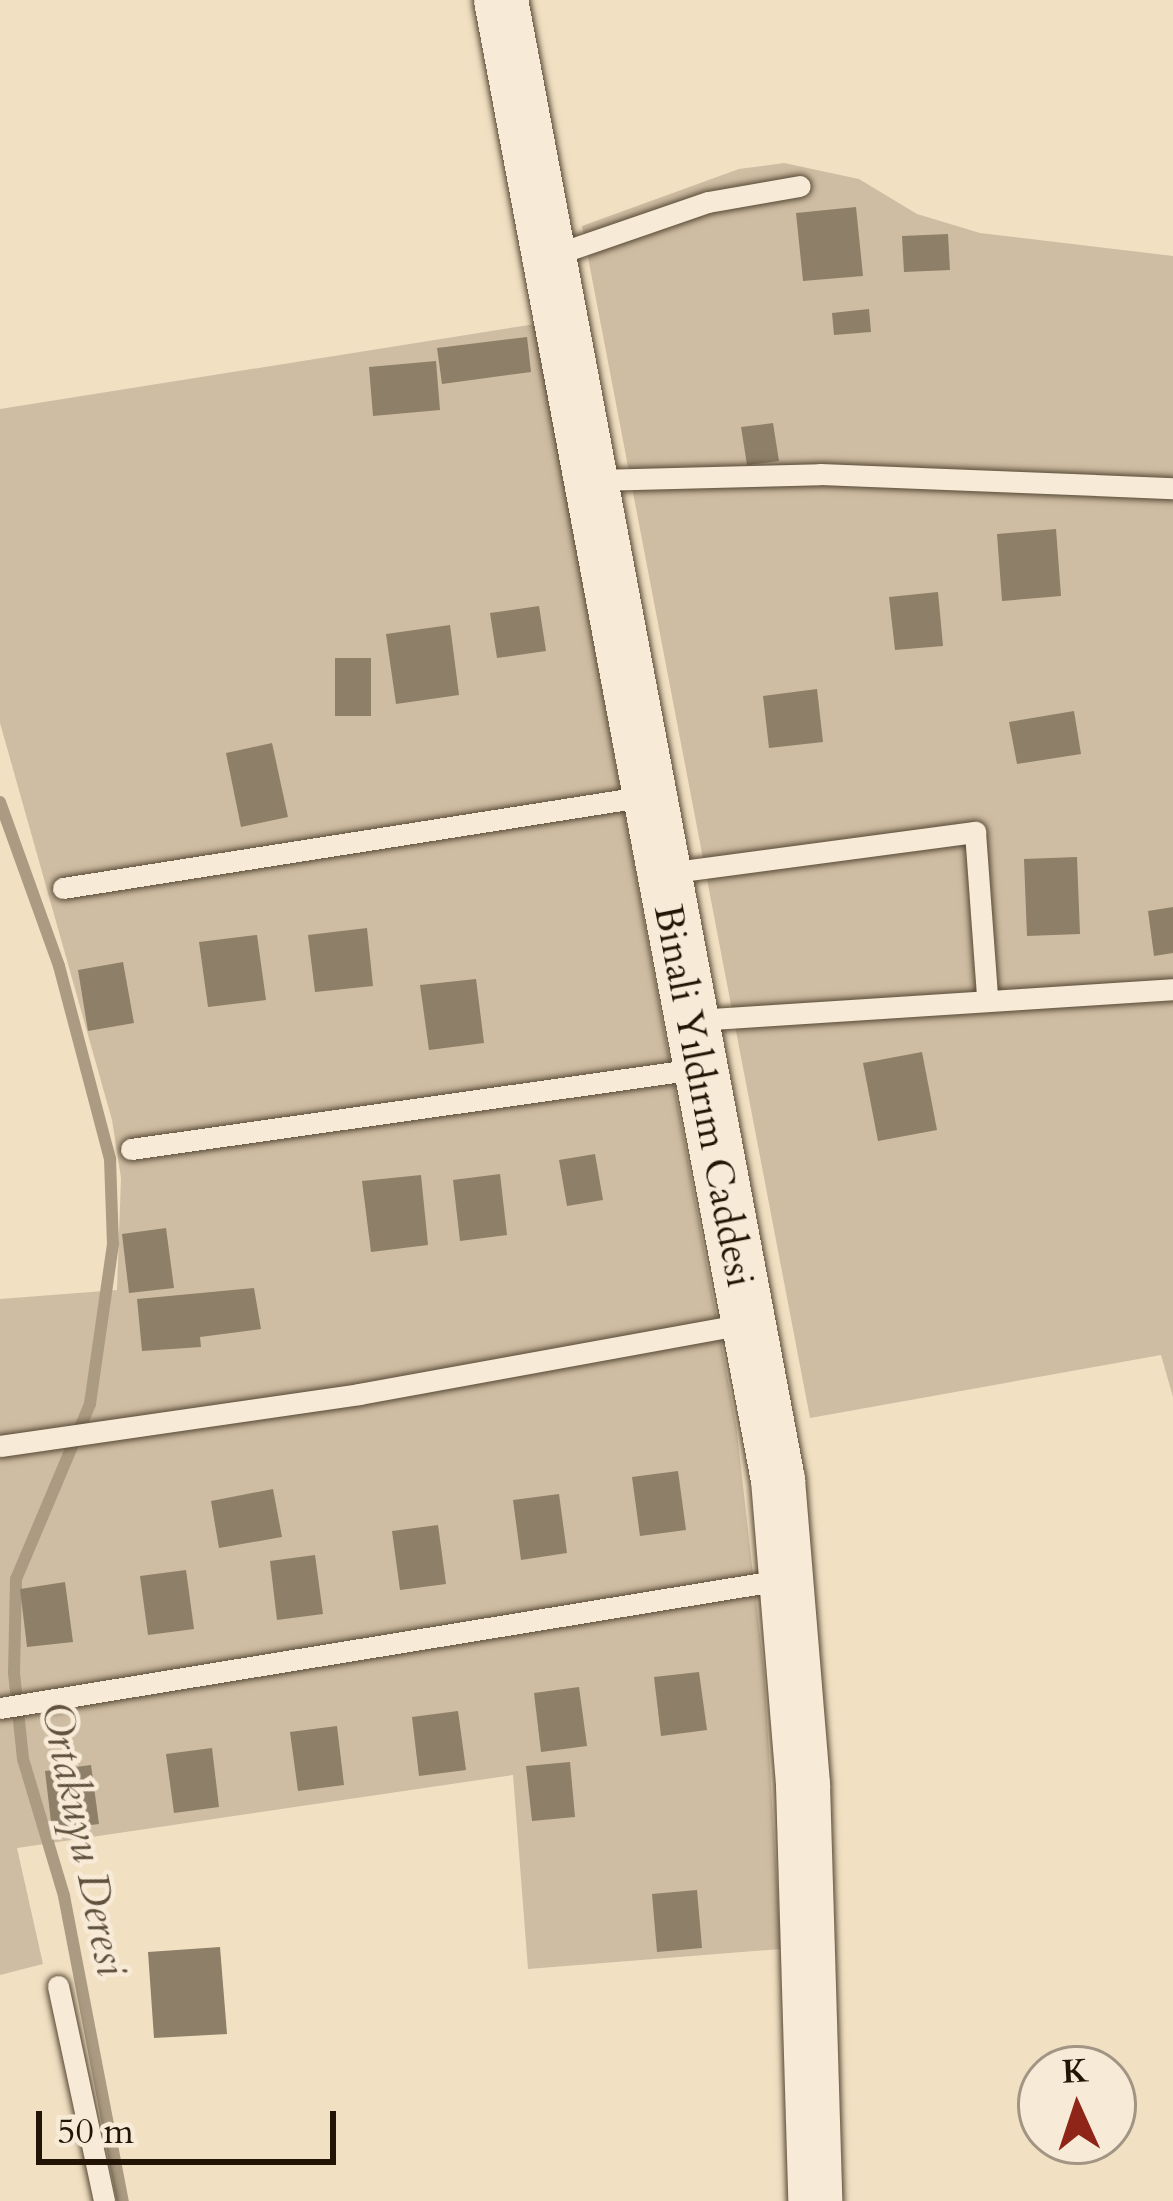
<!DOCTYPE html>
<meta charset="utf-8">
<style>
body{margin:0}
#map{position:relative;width:1173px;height:2201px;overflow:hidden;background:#f2e0c3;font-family:Cardo,serif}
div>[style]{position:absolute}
.green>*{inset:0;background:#cfbda3}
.stream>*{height:12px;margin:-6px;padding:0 6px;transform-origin:6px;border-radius:6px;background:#ab9b82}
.building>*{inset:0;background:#8e7f68}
.roads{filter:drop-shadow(0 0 3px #564834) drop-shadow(0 0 3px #564834)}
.service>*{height:21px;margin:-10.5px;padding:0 10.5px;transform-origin:10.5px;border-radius:10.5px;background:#f7ebd8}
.tertiary>*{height:54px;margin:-27px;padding:0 27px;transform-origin:27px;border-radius:27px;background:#f7ebd8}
span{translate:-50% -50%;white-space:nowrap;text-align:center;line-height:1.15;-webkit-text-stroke:9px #f7ebd8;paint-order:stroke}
.street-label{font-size:39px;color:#221505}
.water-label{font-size:42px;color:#60513d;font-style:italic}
.north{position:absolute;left:1017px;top:2045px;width:120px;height:120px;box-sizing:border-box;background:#f7ebd8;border:3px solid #a29584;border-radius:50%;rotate:357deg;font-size:33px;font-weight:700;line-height:48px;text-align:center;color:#221505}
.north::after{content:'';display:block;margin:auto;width:42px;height:54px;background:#8f2418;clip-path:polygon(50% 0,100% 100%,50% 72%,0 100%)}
.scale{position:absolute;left:36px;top:2111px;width:300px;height:54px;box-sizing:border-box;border:6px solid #221505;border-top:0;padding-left:15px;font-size:36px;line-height:42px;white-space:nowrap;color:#221505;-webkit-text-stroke:9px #f7ebd8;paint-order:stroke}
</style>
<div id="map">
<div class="green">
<i style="clip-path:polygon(784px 163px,859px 179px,917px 214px,980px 233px,1173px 256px,1173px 1397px,1161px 1355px,810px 1418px,582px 226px,739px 169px)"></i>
<i style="clip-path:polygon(535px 324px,736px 1424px,764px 1671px,781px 1949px,528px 1969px,513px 1775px,17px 1848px,43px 1964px,0 1975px,0 1299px,117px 1290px,121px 1178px,112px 1120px,0 723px,0 409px)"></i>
</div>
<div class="stream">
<i style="left:0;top:802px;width:174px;rotate:70.2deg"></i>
<i style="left:59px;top:966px;width:200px;rotate:75.2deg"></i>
<i style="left:110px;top:1159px;width:85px;rotate:88deg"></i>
<i style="left:113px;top:1244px;width:162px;rotate:98.2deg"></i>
<i style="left:90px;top:1404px;width:190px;rotate:112.9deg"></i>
<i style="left:16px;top:1579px;width:94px;rotate:91.2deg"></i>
<i style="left:14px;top:1673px;width:86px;rotate:84deg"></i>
<i style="left:23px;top:1759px;width:143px;rotate:73.3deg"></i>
<i style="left:64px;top:1896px;width:311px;rotate:79.1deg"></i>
</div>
<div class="building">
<i style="clip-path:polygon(856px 207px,863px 276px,803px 281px,796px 213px)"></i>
<i style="clip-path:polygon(948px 234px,950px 270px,904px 272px,902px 236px)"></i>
<i style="clip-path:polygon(869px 309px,871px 332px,834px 335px,832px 313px)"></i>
<i style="clip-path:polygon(527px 337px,531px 372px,442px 384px,437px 348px)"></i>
<i style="clip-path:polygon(436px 361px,440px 410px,373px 416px,369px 367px)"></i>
<i style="clip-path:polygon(773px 423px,779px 461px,747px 465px,741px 427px)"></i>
<i style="clip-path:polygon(1056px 529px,1061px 596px,1002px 601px,997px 534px)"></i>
<i style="clip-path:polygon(938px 592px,943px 646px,895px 650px,889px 597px)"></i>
<i style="clip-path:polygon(539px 606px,546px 651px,497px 658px,490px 613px)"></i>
<i style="clip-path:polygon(450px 625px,459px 695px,396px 704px,386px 634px)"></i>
<i style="clip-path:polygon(335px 658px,371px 658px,371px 716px,335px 716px)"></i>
<i style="clip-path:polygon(817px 689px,823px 742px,769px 748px,763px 696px)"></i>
<i style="clip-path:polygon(1074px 711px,1081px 754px,1017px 764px,1009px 722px)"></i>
<i style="clip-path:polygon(272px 743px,288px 817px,241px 827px,226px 753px)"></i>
<i style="clip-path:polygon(1077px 857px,1080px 934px,1027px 936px,1024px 859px)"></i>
<i style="clip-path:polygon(1173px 907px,1173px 953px,1154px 956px,1148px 911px)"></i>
<i style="clip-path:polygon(367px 928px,373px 986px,315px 992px,308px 935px)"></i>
<i style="clip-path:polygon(257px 935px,266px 1000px,208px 1007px,199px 942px)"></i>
<i style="clip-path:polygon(123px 962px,134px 1023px,88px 1031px,78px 970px)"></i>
<i style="clip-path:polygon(476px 979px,484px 1043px,429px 1050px,420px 985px)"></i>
<i style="clip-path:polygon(922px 1052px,937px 1130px,878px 1141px,863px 1063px)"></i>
<i style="clip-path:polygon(595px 1154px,603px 1200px,567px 1206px,559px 1160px)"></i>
<i style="clip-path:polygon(500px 1174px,507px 1235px,460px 1241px,453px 1180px)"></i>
<i style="clip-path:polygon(421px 1175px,428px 1245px,371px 1252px,362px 1181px)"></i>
<i style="clip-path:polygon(166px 1228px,174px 1288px,129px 1293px,122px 1234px)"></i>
<i style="clip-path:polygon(254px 1288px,261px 1329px,200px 1337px,201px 1347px,142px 1351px,137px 1299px)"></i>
<i style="clip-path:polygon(678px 1471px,686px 1530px,640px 1536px,632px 1477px)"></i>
<i style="clip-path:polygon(273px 1489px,282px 1537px,219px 1548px,211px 1501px)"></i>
<i style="clip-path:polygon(559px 1494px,567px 1553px,521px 1560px,513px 1500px)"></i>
<i style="clip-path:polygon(438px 1525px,446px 1584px,400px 1590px,392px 1531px)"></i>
<i style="clip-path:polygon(315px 1555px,323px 1614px,277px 1620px,270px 1561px)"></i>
<i style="clip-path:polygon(186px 1570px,194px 1629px,148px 1635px,140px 1576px)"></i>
<i style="clip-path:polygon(65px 1582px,73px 1642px,27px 1647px,20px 1589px)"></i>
<i style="clip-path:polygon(699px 1672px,707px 1730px,661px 1736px,654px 1677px)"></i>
<i style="clip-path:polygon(579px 1687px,587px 1746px,541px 1752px,534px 1693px)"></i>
<i style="clip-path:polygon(458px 1711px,466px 1770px,419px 1776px,412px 1717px)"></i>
<i style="clip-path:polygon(337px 1726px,344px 1785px,298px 1791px,290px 1732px)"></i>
<i style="clip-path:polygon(212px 1748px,219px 1807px,174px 1813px,166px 1754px)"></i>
<i style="clip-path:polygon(570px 1762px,575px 1817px,532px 1821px,526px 1766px)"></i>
<i style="clip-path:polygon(91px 1765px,99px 1824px,52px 1830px,45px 1771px)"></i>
<i style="clip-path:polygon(697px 1890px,702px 1948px,657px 1952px,652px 1894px)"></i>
<i style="clip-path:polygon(220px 1947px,227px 2034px,154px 2038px,148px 1952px)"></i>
</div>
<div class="roads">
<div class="service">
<i style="left:554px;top:255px;width:163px;rotate:-19deg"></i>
<i style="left:708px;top:202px;width:93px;rotate:-9.9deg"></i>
<i style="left:596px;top:480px;width:224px;rotate:-1.5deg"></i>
<i style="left:820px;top:474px;width:353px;rotate:2.3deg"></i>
<i style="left:667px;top:873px;width:311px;rotate:-7.6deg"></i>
<i style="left:975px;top:832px;width:165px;rotate:85.8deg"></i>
<i style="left:63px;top:888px;width:591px;rotate:-8.95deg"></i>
<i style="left:695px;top:1020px;width:479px;rotate:-3.7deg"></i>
<i style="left:131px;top:1149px;width:571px;rotate:-8.06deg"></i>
<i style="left:0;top:1446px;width:363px;rotate:-8.2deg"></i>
<i style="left:359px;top:1394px;width:392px;rotate:-10.3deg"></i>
<i style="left:0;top:1708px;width:798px;rotate:-9.31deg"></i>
<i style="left:58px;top:1986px;width:220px;rotate:77.9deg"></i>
</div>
<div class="tertiary">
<i style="left:501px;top:0;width:1506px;rotate:79.4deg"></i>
<i style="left:778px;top:1480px;width:306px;rotate:85.3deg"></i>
<i style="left:803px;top:1785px;width:416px;rotate:88.3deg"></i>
</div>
</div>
<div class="street-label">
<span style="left:703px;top:1096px;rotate:79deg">Binali Yıldırım Caddesi</span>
</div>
<div class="water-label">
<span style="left:83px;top:1839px;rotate:78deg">Ortakuyu Deresi</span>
</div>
<div class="north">K</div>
<div class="scale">50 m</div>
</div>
